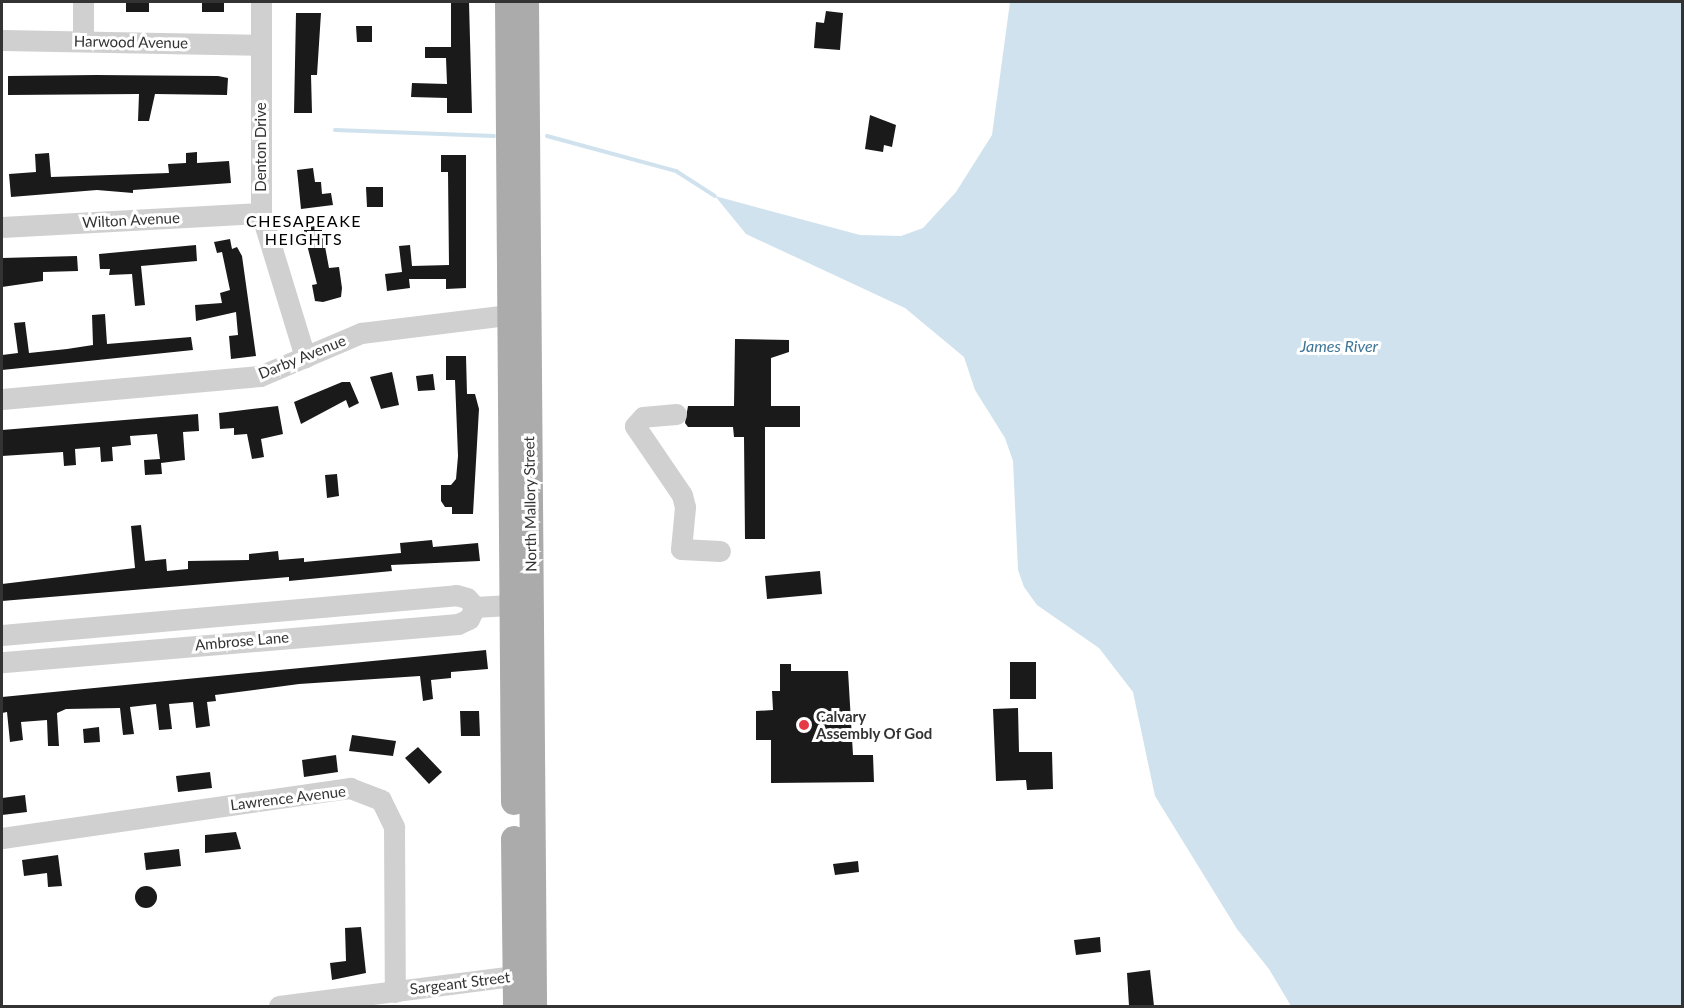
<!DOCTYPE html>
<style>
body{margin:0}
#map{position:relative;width:1684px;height:1008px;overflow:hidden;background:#fff;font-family:Lato,sans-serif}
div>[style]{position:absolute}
.water>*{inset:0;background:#cfe2ee}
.stream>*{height:4px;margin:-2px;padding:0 2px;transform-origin:2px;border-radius:2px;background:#cfe2ee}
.building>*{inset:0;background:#1a1a1a}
.round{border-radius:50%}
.minor>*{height:21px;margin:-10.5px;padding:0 10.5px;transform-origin:10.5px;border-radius:10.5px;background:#d0d0d0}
.major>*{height:26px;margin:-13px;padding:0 13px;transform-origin:13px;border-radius:13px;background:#ababab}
.dots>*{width:16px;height:16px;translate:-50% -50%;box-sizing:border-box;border:3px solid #fff;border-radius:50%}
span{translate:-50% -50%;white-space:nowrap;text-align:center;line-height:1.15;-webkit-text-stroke:6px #fff;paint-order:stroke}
.street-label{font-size:15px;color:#333}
.poi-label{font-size:15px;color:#333;font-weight:700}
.left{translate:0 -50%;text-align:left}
.neighbourhood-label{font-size:16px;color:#000;letter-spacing:1.5px}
.water-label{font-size:16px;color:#3f7597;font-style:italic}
.frame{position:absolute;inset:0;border:3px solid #333;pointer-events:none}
</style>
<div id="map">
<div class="water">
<i style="clip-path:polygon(1010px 2px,1682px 2px,1682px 1006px,1291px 1006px,1269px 969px,1237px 929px,1155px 796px,1133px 692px,1099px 648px,1037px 605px,1024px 587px,1018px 570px,1013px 461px,1005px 438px,975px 390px,964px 357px,905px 308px,746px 234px,715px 196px,860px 235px,901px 236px,923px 228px,956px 192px,992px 135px)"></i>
</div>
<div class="stream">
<i style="left:335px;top:130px;width:159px;rotate:2.2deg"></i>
<i style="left:547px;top:136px;width:134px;rotate:15.2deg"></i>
<i style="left:676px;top:171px;width:46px;rotate:32.7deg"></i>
</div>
<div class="building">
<i style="clip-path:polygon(126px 2px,149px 2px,149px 12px,126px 12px)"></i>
<i style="clip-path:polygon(202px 2px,224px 2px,224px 12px,202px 12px)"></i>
<i style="clip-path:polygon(451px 2px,469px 2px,472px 113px,447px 113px,447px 98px,411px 97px,412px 83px,447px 84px,446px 58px,425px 58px,425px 47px,451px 47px)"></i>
<i style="clip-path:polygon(826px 11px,843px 13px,840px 50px,814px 48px,816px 22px,824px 23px)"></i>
<i style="clip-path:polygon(296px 13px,321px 13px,317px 75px,311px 75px,312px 113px,294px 113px)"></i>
<i style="clip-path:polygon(356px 26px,372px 26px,372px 42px,357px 42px)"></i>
<i style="clip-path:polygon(96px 75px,218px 76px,228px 78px,227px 95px,155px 94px,149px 121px,138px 121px,139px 94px,8px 95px,8px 76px)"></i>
<i style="clip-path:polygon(870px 115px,896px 125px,892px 147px,884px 145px,883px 152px,865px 149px)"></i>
<i style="clip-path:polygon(197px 152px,197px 163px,229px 161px,231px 183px,133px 190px,133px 193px,97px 190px,11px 197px,9px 174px,36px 172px,35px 154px,49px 153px,51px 177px,169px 173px,168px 164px,186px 163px,186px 153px)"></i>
<i style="clip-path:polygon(441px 155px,466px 155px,466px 288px,446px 289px,446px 279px,409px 279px,410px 288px,387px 291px,385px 274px,402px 272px,399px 246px,410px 245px,412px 266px,449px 265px,448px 172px,441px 172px)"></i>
<i style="clip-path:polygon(313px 168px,315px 182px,321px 182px,322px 194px,331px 193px,333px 205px,301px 209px,297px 170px)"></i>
<i style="clip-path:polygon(366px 187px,383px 187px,383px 207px,367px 207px)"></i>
<i style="clip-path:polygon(321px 225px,329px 268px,339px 267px,342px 288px,341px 297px,323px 302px,315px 301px,312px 285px,317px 284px,304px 233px,304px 228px)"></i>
<i style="clip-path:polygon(230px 239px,232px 249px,237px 247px,242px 256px,256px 356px,231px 359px,229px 336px,238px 335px,236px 312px,196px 321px,195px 305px,222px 303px,220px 293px,230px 290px,222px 252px,217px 253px,214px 242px)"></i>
<i style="clip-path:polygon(196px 245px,197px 261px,141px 266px,145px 305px,135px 306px,132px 274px,109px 275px,110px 269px,100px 269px,99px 254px)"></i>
<i style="clip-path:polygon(77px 256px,78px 271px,43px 272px,43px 281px,2px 287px,2px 258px)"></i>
<i style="clip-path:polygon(105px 314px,107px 344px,191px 337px,193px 350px,2px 370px,2px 355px,18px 353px,14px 323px,25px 322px,29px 353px,67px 349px,93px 345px,92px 315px)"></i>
<i style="clip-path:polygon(735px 339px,789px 340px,789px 352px,771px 358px,771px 406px,800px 406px,800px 427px,765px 427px,765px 539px,745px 539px,744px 437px,734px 437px,733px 427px,688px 427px,685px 423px,688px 406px,734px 406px)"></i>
<i style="clip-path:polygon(446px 356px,466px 356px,467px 394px,475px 394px,479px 409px,473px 514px,452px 514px,452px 507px,445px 507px,441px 501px,441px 485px,451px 485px,456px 479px,458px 456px,455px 380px,446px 380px)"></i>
<i style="clip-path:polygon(392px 372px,399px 405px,381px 409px,370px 377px)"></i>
<i style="clip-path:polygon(433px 374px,435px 390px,418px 391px,416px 376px)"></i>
<i style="clip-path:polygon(342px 382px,350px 382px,359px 403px,349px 408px,346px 400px,301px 424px,294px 402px)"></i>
<i style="clip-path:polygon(278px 406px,283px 434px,261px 439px,264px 457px,252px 459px,247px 434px,234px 435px,234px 428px,220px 429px,219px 413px)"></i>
<i style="clip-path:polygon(198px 414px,199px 431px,183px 432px,185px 460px,161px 463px,162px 474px,145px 475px,144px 460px,160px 459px,157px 434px,130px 436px,131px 445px,112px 447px,113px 461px,101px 462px,100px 447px,75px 449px,76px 465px,64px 466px,63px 452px,2px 456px,2px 430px)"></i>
<i style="clip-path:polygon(337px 474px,339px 496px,327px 498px,325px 475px)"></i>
<i style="clip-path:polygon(141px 525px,145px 561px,166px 559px,167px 571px,188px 569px,188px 561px,249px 560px,249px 554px,278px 551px,279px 560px,304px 558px,304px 562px,401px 553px,400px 543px,432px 540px,433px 547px,478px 543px,480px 561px,391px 565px,392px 571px,289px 581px,289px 577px,2px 601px,2px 584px,135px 568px,131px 526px)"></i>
<i style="clip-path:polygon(820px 571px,822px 594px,767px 599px,765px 576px)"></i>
<i style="clip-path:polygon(486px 650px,488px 669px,451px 672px,451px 678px,431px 680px,433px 699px,423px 701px,420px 676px,299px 684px,215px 695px,216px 701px,207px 702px,210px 726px,196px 728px,193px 702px,169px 704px,172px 729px,159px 730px,156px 704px,130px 707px,134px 734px,123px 735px,120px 708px,66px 709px,57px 713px,59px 746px,48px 746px,47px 720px,21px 722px,23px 740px,10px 742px,7px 712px,2px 713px,2px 697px)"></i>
<i style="clip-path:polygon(1010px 662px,1036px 662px,1036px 699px,1010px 699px)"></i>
<i style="clip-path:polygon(780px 664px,791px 664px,791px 671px,848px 671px,853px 755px,873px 755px,874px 782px,771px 783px,771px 740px,756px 740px,756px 711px,773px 710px,772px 691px,780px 691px)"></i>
<i style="clip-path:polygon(1018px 708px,1019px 752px,1052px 752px,1053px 789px,1027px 790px,1026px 780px,996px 781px,993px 709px)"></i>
<i style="clip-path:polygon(460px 711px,479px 711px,480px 736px,461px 736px)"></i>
<i style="clip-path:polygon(99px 727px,100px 742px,84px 743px,83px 729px)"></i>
<i style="clip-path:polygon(352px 735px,396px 741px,393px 756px,349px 751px)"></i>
<i style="clip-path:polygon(418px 747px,442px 772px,429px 784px,405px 758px)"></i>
<i style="clip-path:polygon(336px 755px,338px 772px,304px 777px,302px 760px)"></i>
<i style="clip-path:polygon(210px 772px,212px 788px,178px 792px,176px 776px)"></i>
<i style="clip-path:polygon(25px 795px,27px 812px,2px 815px,2px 798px)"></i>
<i style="clip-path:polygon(236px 832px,241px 849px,205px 853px,205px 835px)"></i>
<i style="clip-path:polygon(179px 849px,181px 866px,146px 870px,144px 853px)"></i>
<i style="clip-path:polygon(58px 855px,62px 886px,48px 887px,47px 873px,24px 876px,22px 860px)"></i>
<i style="clip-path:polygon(858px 861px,859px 872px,835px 875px,833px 864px)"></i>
<i class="round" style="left:135px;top:886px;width:22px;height:22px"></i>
<i style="clip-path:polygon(361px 927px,366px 973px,332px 980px,330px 963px,346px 961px,345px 928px)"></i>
<i style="clip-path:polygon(1100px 937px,1101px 952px,1076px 955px,1074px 940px)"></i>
<i style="clip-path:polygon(1150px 970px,1154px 1006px,1129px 1006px,1127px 973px)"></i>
</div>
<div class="minor">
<i style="left:261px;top:2px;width:211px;rotate:90deg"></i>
<i style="left:261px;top:213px;width:151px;rotate:73deg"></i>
<i style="left:2px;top:40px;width:259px;rotate:1.1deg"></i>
<i style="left:83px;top:40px;width:38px;rotate:-90deg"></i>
<i style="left:2px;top:227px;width:259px;rotate:-3.1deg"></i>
<i style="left:2px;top:399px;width:259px;rotate:-5.1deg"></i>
<i style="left:260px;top:376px;width:110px;rotate:-23.1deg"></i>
<i style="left:361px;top:333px;width:165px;rotate:-7deg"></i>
<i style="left:676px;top:414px;width:33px;rotate:175deg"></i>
<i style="left:643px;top:417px;width:12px;rotate:132deg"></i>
<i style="left:635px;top:426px;width:83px;rotate:55.7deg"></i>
<i style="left:682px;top:495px;width:12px;rotate:76deg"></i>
<i style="left:685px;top:507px;width:42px;rotate:95.4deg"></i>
<i style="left:681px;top:549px;width:39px;rotate:3deg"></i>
<i style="left:475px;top:607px;width:52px;rotate:-3.3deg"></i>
<i style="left:2px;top:635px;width:456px;rotate:-5deg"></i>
<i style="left:456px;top:595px;width:11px;rotate:15deg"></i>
<i style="left:467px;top:598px;width:12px;rotate:48deg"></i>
<i style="left:475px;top:607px;width:13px;rotate:117deg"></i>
<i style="left:469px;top:619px;width:12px;rotate:156deg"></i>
<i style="left:458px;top:624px;width:458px;rotate:175.2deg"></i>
<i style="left:2px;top:838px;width:352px;rotate:-8.2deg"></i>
<i style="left:350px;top:788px;width:33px;rotate:21deg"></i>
<i style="left:381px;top:800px;width:30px;rotate:64deg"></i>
<i style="left:394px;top:827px;width:165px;rotate:89.7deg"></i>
<i style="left:279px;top:1006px;width:253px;rotate:-7.3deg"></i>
</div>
<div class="major">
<i style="left:508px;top:2px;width:800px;rotate:89.57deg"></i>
<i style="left:526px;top:2px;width:1004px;rotate:89.54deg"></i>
<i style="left:514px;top:839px;width:167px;rotate:89.3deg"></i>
</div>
<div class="dots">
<i style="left:804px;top:725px;background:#e63946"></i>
</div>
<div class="street-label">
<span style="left:131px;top:42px;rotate:1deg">Harwood Avenue</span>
<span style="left:261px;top:147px;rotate:-90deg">Denton Drive</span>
<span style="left:131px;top:220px;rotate:-3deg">Wilton Avenue</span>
<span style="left:302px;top:357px;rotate:-22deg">Darby Avenue</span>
<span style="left:530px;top:504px;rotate:-91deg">North Mallory Street</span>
<span style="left:242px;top:641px;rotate:-5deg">Ambrose Lane</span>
<span style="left:288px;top:798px;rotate:-7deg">Lawrence Avenue</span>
<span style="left:460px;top:983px;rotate:-7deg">Sargeant Street</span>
</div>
<div class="poi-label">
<span class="left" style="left:816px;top:725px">Calvary<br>Assembly Of God</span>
</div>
<div class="neighbourhood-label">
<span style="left:304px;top:230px">CHESAPEAKE<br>HEIGHTS</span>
</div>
<div class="water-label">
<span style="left:1339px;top:346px">James River</span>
</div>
<div class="frame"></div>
</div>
